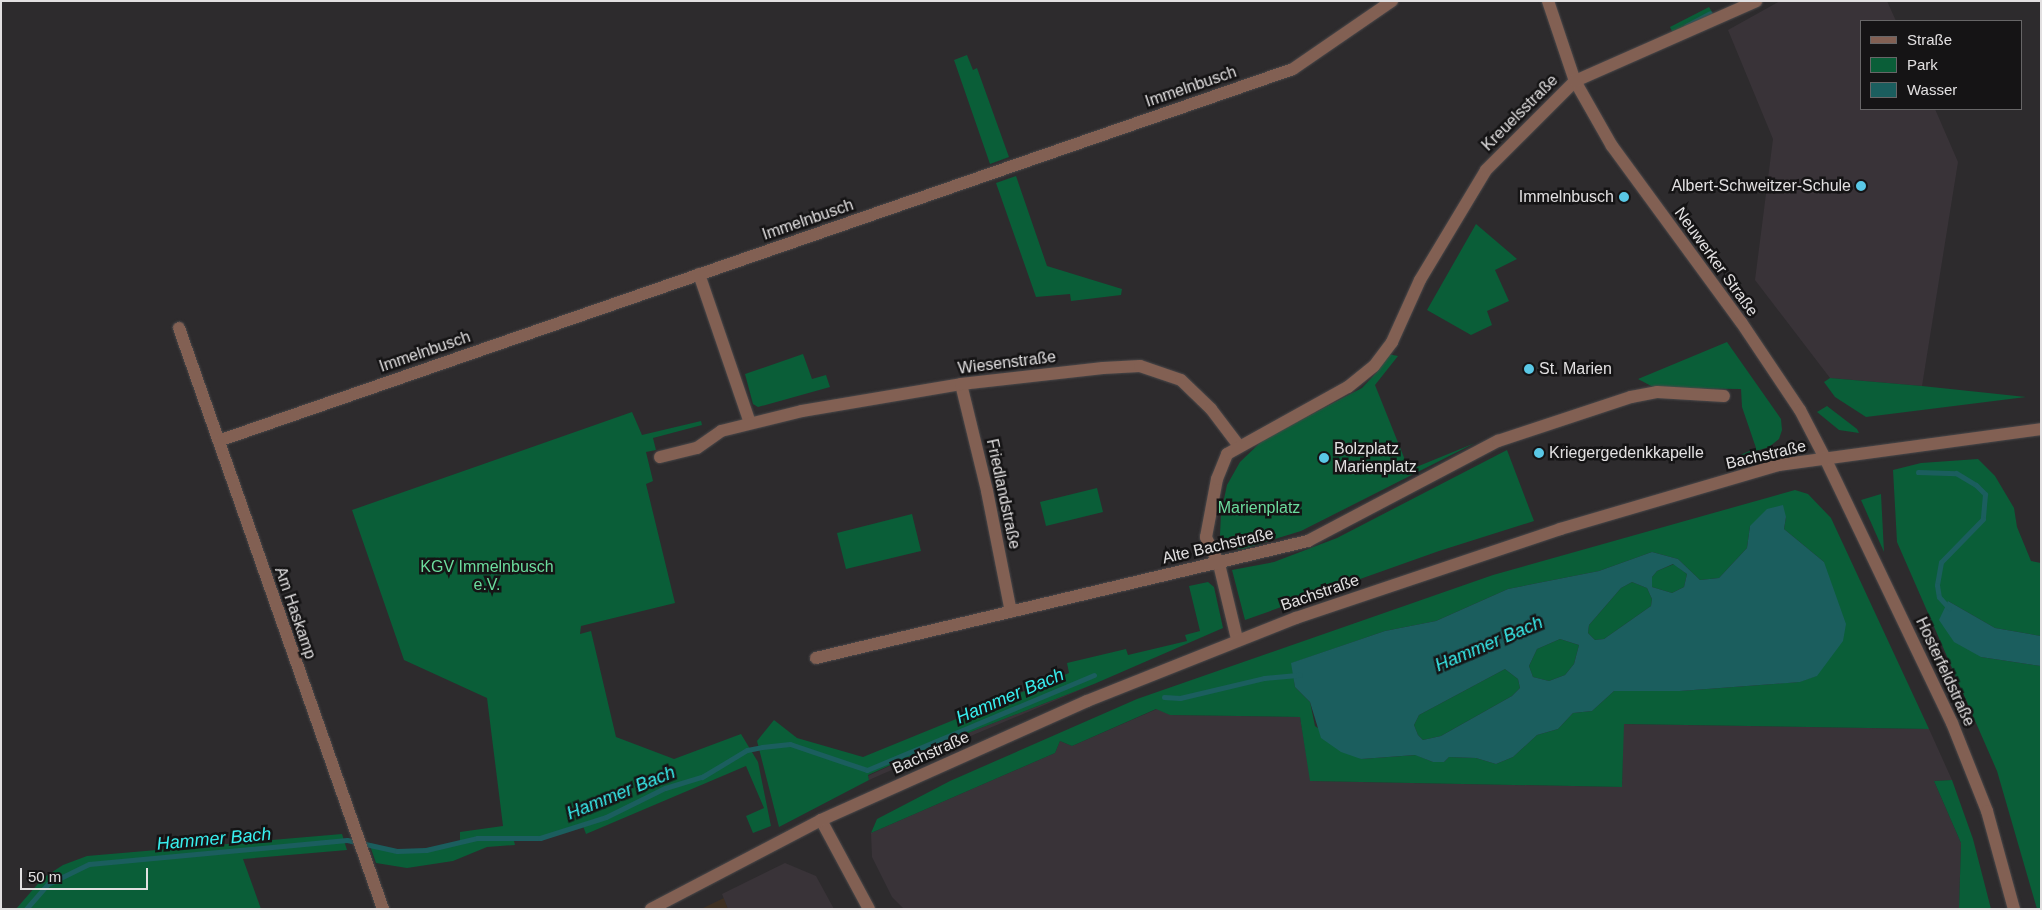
<!DOCTYPE html>
<meta charset="utf-8">
<style>
body{margin:0}
#map{position:relative;width:2042px;height:910px;overflow:hidden;background:#2d2b2d;font-family:Arial,sans-serif}
div>[style]{position:absolute}
.commercial>*{inset:0;background:#3e3023}
.built>*{inset:0;background:#393338}
.green>*{inset:0;background:#0a5e38}
.water>*{inset:0;background:#1b5e5e}
.stream>*{height:5px;margin:-2.5px;padding:0 2.5px;transform-origin:2.5px;border-radius:2.5px;background:#1b5e5e}
.roads{filter:drop-shadow(0 0 1px #4a484a) drop-shadow(0 0 1px #4a484a)}
.minor>*{height:12px;margin:-6px;padding:0 6px;transform-origin:6px;border-radius:6px;background:#826053}
.dots>*{width:14px;height:14px;translate:-50% -50%;box-sizing:border-box;border:2px solid #151415;border-radius:50%}
span{translate:-50% -50%;white-space:nowrap;text-align:center;line-height:1.15;-webkit-text-stroke:5px #151415;paint-order:stroke}
.street-label{font-size:16px;color:#e2e0e1}
.poi-label{font-size:16px;color:#e2e0e1}
.right{translate:-100% -50%;text-align:right}
.left{translate:0 -50%;text-align:left}
.park-label{font-size:16px;color:#6cdd9e}
.water-label{font-size:18px;color:#38efef;font-style:italic}
.frame{position:absolute;inset:0;border:2px solid #e2e0e1;pointer-events:none}
.legend{position:absolute;left:1860px;top:20px;width:162px;height:90px;box-sizing:border-box;background:#151415;border:1px solid #676667;margin:0;padding:6px 9px;list-style:none;font-size:15px;color:#e2e0e1}
.legend li{display:flex;align-items:center;gap:10px;height:25px}
.legend b{width:25px;border:1px solid #676667}
.scale{position:absolute;left:20px;top:868px;width:128px;height:22px;box-sizing:border-box;border:2px solid #e2e0e1;border-top:0;padding-left:6px;font-size:15px;line-height:18px;white-space:nowrap;color:#e2e0e1;-webkit-text-stroke:4px #151415;paint-order:stroke}
</style>
<div id="map">
<div class="commercial">
<i style="clip-path:polygon(724px 898px,728px 909px,701px 909px)"></i>
</div>
<div class="built">
<i style="clip-path:polygon(1780px 1px,1887px 1px,1896px 21px,1861px 21px,1861px 109px,1935px 109px,1958px 162px,1922px 386px,1830px 378px,1755px 280px,1773px 139px,1728px 30px)"></i>
<i style="clip-path:polygon(1094px 684px,921px 757px,869px 780px,868px 776px,922px 751px)"></i>
<i style="clip-path:polygon(1157px 709px,1171px 715px,1300px 717px,1311px 781px,1622px 787px,1623px 724px,1929px 729px,1952px 780px,1934px 781px,1961px 843px,1959px 909px,904px 909px,892px 897px,872px 857px,871px 833px,1055px 753px,1060px 741px,1072px 746px)"></i>
<i style="clip-path:polygon(785px 863px,816px 876px,834px 909px,728px 909px,722px 894px)"></i>
</div>
<div class="green">
<i style="clip-path:polygon(1709px 7px,1715px 17px,1674px 36px,1670px 27px)"></i>
<i style="clip-path:polygon(967px 55px,973px 70px,977px 68px,1009px 157px,990px 164px,954px 60px)"></i>
<i style="clip-path:polygon(1016px 176px,1047px 266px,1122px 289px,1121px 295px,1071px 301px,1070px 294px,1036px 297px,996px 183px)"></i>
<i style="clip-path:polygon(1476px 224px,1517px 259px,1495px 270px,1509px 301px,1487px 311px,1492px 325px,1471px 335px,1427px 310px)"></i>
<i style="clip-path:polygon(1727px 342px,1781px 419px,1782px 430px,1779px 439px,1769px 447px,1736px 457px,1756px 448px,1742px 407px,1741px 389px,1655px 388px,1638px 379px)"></i>
<i style="clip-path:polygon(803px 354px,812px 379px,826px 375px,830px 387px,758px 407px,753px 404px,745px 374px)"></i>
<i style="clip-path:polygon(1388px 354px,1398px 356px,1375px 385px,1409px 470px,1475px 443px,1301px 531px,1243px 549px,1227px 548px,1220px 535px,1221px 513px,1227px 485px,1240px 462px,1264px 439px,1362px 388px,1377px 372px)"></i>
<i style="clip-path:polygon(1830px 378px,1922px 386px,2026px 397px,1866px 417px,1835px 397px,1824px 382px)"></i>
<i style="clip-path:polygon(1827px 406px,1857px 429px,1859px 433px,1839px 430px,1817px 412px)"></i>
<i style="clip-path:polygon(632px 412px,642px 435px,701px 421px,702px 425px,653px 438px,656px 450px,646px 452px,653px 481px,646px 484px,675px 603px,581px 626px,580px 634px,591px 631px,616px 737px,674px 759px,741px 734px,758px 762px,771px 826px,753px 833px,746px 816px,764px 808px,746px 766px,586px 834px,583px 826px,545px 839px,514px 841px,515px 845px,487px 847px,453px 861px,407px 868px,376px 863px,369px 843px,398px 850px,422px 849px,460px 842px,460px 832px,503px 826px,487px 698px,404px 660px,352px 510px)"></i>
<i style="clip-path:polygon(1507px 450px,1534px 521px,1439px 551px,1245px 620px,1232px 570px,1274px 562px,1337px 538px)"></i>
<i style="clip-path:polygon(1978px 459px,1995px 476px,2014px 508px,2017px 527px,2031px 561px,2041px 563px,2041px 636px,1995px 628px,1948px 601px,1981px 657px,2041px 666px,2041px 909px,2037px 909px,1997px 771px,1897px 542px,1893px 470px,1921px 463px)"></i>
<i style="clip-path:polygon(1097px 488px,1103px 512px,1046px 526px,1040px 502px)"></i>
<i style="clip-path:polygon(evenodd,1795px 490px,1808px 494px,1831px 518px,1929px 729px,1624px 724px,1622px 787px,1310px 781px,1300px 717px,1170px 715px,1156px 709px,1072px 746px,1060px 741px,1055px 753px,871px 833px,877px 819px,950px 781px,1137px 699px,1493px 575px,1795px 490px,1786px 517px,1784px 529px,1824px 562px,1816px 676px,1799px 682px,1680px 691px,1614px 691px,1592px 711px,1573px 713px,1558px 729px,1537px 735px,1513px 757px,1496px 764px,1476px 758px,1449px 757px,1444px 762px,1433px 762px,1416px 755px,1361px 759px,1315px 726px,1310px 702px,1295px 687px,1292px 663px,1385px 631px,1436px 621px,1508px 589px,1599px 571px,1652px 552px,1678px 559px,1700px 580px,1719px 578px,1747px 548px,1750px 526px,1786px 517px)"></i>
<i style="clip-path:polygon(1881px 494px,1884px 552px,1861px 500px)"></i>
<i style="clip-path:polygon(912px 514px,921px 551px,846px 569px,837px 533px)"></i>
<i style="clip-path:polygon(1674px 564px,1687px 574px,1684px 587px,1672px 593px,1652px 587px,1652px 577px,1657px 571px)"></i>
<i style="clip-path:polygon(1208px 582px,1214px 587px,1223px 628px,1094px 684px,922px 751px,868px 775px,869px 780px,779px 827px,757px 741px,774px 720px,797px 738px,863px 757px,1069px 673px,1067px 663px,1126px 649px,1128px 655px,1187px 641px,1185px 635px,1200px 631px,1189px 586px)"></i>
<i style="clip-path:polygon(1632px 582px,1647px 588px,1652px 599px,1651px 606px,1604px 639px,1595px 640px,1588px 633px,1589px 625px,1621px 588px)"></i>
<i style="clip-path:polygon(1560px 639px,1579px 645px,1574px 664px,1565px 675px,1549px 681px,1533px 677px,1529px 666px,1537px 649px)"></i>
<i style="clip-path:polygon(1505px 669px,1518px 679px,1520px 688px,1512px 696px,1441px 736px,1423px 740px,1418px 735px,1414px 725px,1419px 715px)"></i>
<i style="clip-path:polygon(1952px 780px,1973px 839px,1991px 909px,1959px 909px,1961px 843px,1934px 781px)"></i>
<i style="clip-path:polygon(342px 834px,347px 850px,243px 859px,261px 909px,16px 909px,43px 878px,63px 865px,87px 856px)"></i>
</div>
<div class="water">
<i style="clip-path:polygon(evenodd,1783px 505px,1786px 517px,1784px 529px,1824px 562px,1846px 624px,1843px 641px,1817px 676px,1800px 682px,1680px 691px,1614px 691px,1592px 711px,1573px 713px,1558px 729px,1537px 735px,1513px 757px,1496px 764px,1476px 758px,1449px 757px,1444px 762px,1433px 762px,1415px 755px,1361px 759px,1341px 752px,1321px 738px,1310px 702px,1295px 687px,1291px 663px,1385px 631px,1436px 621px,1508px 589px,1599px 571px,1652px 552px,1678px 559px,1700px 580px,1719px 578px,1747px 548px,1750px 526px,1767px 509px,1783px 505px,1673px 564px,1687px 574px,1684px 587px,1672px 593px,1652px 587px,1652px 577px,1657px 571px,1673px 564px,1783px 505px,1632px 582px,1647px 588px,1652px 599px,1651px 606px,1604px 639px,1595px 640px,1588px 633px,1589px 625px,1621px 588px,1632px 582px,1783px 505px,1560px 639px,1579px 645px,1574px 664px,1565px 675px,1549px 681px,1533px 677px,1529px 666px,1537px 649px,1560px 639px,1783px 505px,1505px 669px,1518px 679px,1520px 688px,1512px 696px,1441px 736px,1423px 740px,1418px 735px,1414px 725px,1419px 715px,1505px 669px)"></i>
<i style="clip-path:polygon(1948px 601px,1995px 628px,2041px 636px,2041px 666px,1981px 657px,1954px 642px,1939px 620px)"></i>
</div>
<div class="stream">
<i style="left:1686px;top:26px;width:27px;rotate:-28deg"></i>
<i style="left:1918px;top:472px;width:38px;rotate:2deg"></i>
<i style="left:1956px;top:473px;width:23px;rotate:31deg"></i>
<i style="left:1976px;top:485px;width:13px;rotate:45deg"></i>
<i style="left:1985px;top:494px;width:25px;rotate:95deg"></i>
<i style="left:1983px;top:519px;width:60px;rotate:134.3deg"></i>
<i style="left:1941px;top:562px;width:23px;rotate:100deg"></i>
<i style="left:1937px;top:585px;width:12px;rotate:81deg"></i>
<i style="left:1939px;top:597px;width:15px;rotate:48deg"></i>
<i style="left:1164px;top:697px;width:16px;rotate:4deg"></i>
<i style="left:1180px;top:698px;width:86px;rotate:-13.4deg"></i>
<i style="left:1264px;top:678px;width:36px;rotate:-5deg"></i>
<i style="left:26px;top:909px;width:33px;rotate:-49deg"></i>
<i style="left:48px;top:884px;width:46px;rotate:-26deg"></i>
<i style="left:89px;top:864px;width:259px;rotate:-5.3deg"></i>
<i style="left:347px;top:840px;width:51px;rotate:12.4deg"></i>
<i style="left:397px;top:851px;width:29px;rotate:-2deg"></i>
<i style="left:426px;top:850px;width:52px;rotate:-13.2deg"></i>
<i style="left:477px;top:838px;width:63px"></i>
<i style="left:540px;top:838px;width:69px;rotate:-17.7deg"></i>
<i style="left:606px;top:817px;width:66px;rotate:-26.2deg"></i>
<i style="left:665px;top:788px;width:39px;rotate:-17deg"></i>
<i style="left:702px;top:777px;width:52px;rotate:-31deg"></i>
<i style="left:747px;top:750px;width:15px;rotate:-11deg"></i>
<i style="left:762px;top:747px;width:28px;rotate:-6deg"></i>
<i style="left:790px;top:744px;width:81px;rotate:18.7deg"></i>
<i style="left:867px;top:770px;width:246px;rotate:-22.7deg"></i>
</div>
<div class="roads">
<div class="minor">
<i style="left:1548px;top:1px;width:84px;rotate:71.4deg"></i>
<i style="left:1575px;top:81px;width:75px;rotate:60.4deg"></i>
<i style="left:1612px;top:146px;width:218px;rotate:53.8deg"></i>
<i style="left:1741px;top:322px;width:106px;rotate:56.2deg"></i>
<i style="left:1800px;top:410px;width:54px;rotate:62.5deg"></i>
<i style="left:1825px;top:458px;width:294px;rotate:64.4deg"></i>
<i style="left:1952px;top:723px;width:95px;rotate:68.3deg"></i>
<i style="left:1987px;top:811px;width:102px;rotate:74.6deg"></i>
<i style="left:699px;top:274px;width:157px;rotate:71.1deg"></i>
<i style="left:179px;top:328px;width:616px;rotate:70.65deg"></i>
<i style="left:961px;top:384px;width:110px;rotate:76.3deg"></i>
<i style="left:987px;top:491px;width:123px;rotate:78.8deg"></i>
<i style="left:221px;top:440px;width:1134px;rotate:-19.09deg"></i>
<i style="left:1293px;top:69px;width:120px;rotate:-34.5deg"></i>
<i style="left:660px;top:457px;width:38px;rotate:-14deg"></i>
<i style="left:697px;top:448px;width:29px;rotate:-35deg"></i>
<i style="left:721px;top:431px;width:83px;rotate:-13.9deg"></i>
<i style="left:802px;top:411px;width:161px;rotate:-9.6deg"></i>
<i style="left:961px;top:384px;width:143px;rotate:-6.4deg"></i>
<i style="left:1103px;top:368px;width:37px;rotate:-3deg"></i>
<i style="left:1140px;top:366px;width:43px;rotate:18.9deg"></i>
<i style="left:1181px;top:380px;width:42px;rotate:44deg"></i>
<i style="left:1211px;top:409px;width:46px;rotate:52.9deg"></i>
<i style="left:1237px;top:639px;width:77px;rotate:-103.5deg"></i>
<i style="left:1219px;top:564px;width:30px;rotate:-116deg"></i>
<i style="left:1206px;top:537px;width:59px;rotate:-79.3deg"></i>
<i style="left:1217px;top:479px;width:27px;rotate:-68deg"></i>
<i style="left:1227px;top:454px;width:138px;rotate:-29deg"></i>
<i style="left:1348px;top:387px;width:33px;rotate:-39deg"></i>
<i style="left:1374px;top:366px;width:30px;rotate:-53deg"></i>
<i style="left:1392px;top:342px;width:68px;rotate:-65.7deg"></i>
<i style="left:1420px;top:280px;width:128px;rotate:-59deg"></i>
<i style="left:1486px;top:170px;width:126px;rotate:-45deg"></i>
<i style="left:1575px;top:81px;width:198px;rotate:-23.8deg"></i>
<i style="left:816px;top:658px;width:506px;rotate:-13.38deg"></i>
<i style="left:1308px;top:541px;width:215px;rotate:-27.8deg"></i>
<i style="left:1498px;top:441px;width:140px;rotate:-18.3deg"></i>
<i style="left:1631px;top:397px;width:26px;rotate:-11deg"></i>
<i style="left:1657px;top:392px;width:67px;rotate:3.4deg"></i>
<i style="left:821px;top:820px;width:101px;rotate:61.7deg"></i>
<i style="left:651px;top:909px;width:192px;rotate:-27.6deg"></i>
<i style="left:821px;top:820px;width:291px;rotate:-24.1deg"></i>
<i style="left:1087px;top:701px;width:225px;rotate:-21.7deg"></i>
<i style="left:1296px;top:618px;width:279px;rotate:-18.6deg"></i>
<i style="left:1560px;top:529px;width:228px;rotate:-16.3deg"></i>
<i style="left:1779px;top:465px;width:264px;rotate:-7.8deg"></i>
</div>
</div>
<div class="dots">
<i style="left:1861px;top:186px;background:#5ac8e6"></i>
<i style="left:1624px;top:197px;background:#5ac8e6"></i>
<i style="left:1529px;top:369px;background:#5ac8e6"></i>
<i style="left:1539px;top:453px;background:#5ac8e6"></i>
<i style="left:1324px;top:458px;background:#5ac8e6"></i>
</div>
<div class="street-label">
<span style="left:1191px;top:87px;rotate:-19deg">Immelnbusch</span>
<span style="left:1520px;top:113px;rotate:-45deg">Kreuelsstraße</span>
<span style="left:808px;top:220px;rotate:-19deg">Immelnbusch</span>
<span style="left:1716px;top:262px;rotate:54deg">Neuwerker Straße</span>
<span style="left:425px;top:352px;rotate:-19deg">Immelnbusch</span>
<span style="left:1007px;top:363px;rotate:-7deg">Wiesenstraße</span>
<span style="left:1766px;top:455px;rotate:-13deg">Bachstraße</span>
<span style="left:1003px;top:494px;rotate:78deg">Friedlandstraße</span>
<span style="left:1218px;top:546px;rotate:-13deg">Alte Bachstraße</span>
<span style="left:1320px;top:593px;rotate:-19deg">Bachstraße</span>
<span style="left:295px;top:613px;rotate:71deg">Am Haskamp</span>
<span style="left:1945px;top:672px;rotate:65deg">Hosterfeldstraße</span>
<span style="left:931px;top:753px;rotate:-24deg">Bachstraße</span>
</div>
<div class="poi-label">
<span class="right" style="left:1851px;top:186px">Albert-Schweitzer-Schule</span>
<span class="right" style="left:1614px;top:197px">Immelnbusch</span>
<span class="left" style="left:1539px;top:369px">St. Marien</span>
<span class="left" style="left:1334px;top:458px">Bolzplatz<br>Marienplatz</span>
<span class="left" style="left:1549px;top:453px">Kriegergedenkkapelle</span>
</div>
<div class="park-label">
<span style="left:1259px;top:508px">Marienplatz</span>
<span style="left:487px;top:576px">KGV Immelnbusch<br>e.V.</span>
</div>
<div class="water-label">
<span style="left:1489px;top:644px;rotate:-23deg">Hammer Bach</span>
<span style="left:1010px;top:696px;rotate:-23deg">Hammer Bach</span>
<span style="left:621px;top:793px;rotate:-22deg">Hammer Bach</span>
<span style="left:214px;top:839px;rotate:-5deg">Hammer Bach</span>
</div>
<div class="frame"></div>
<ul class="legend">
<li><b style="height:6px;background:#826053"></b>Straße</li>
<li><b style="height:14px;background:#0a5e38"></b>Park</li>
<li><b style="height:14px;background:#1b5e5e"></b>Wasser</li>
</ul>
<div class="scale">50 m</div>
</div>
